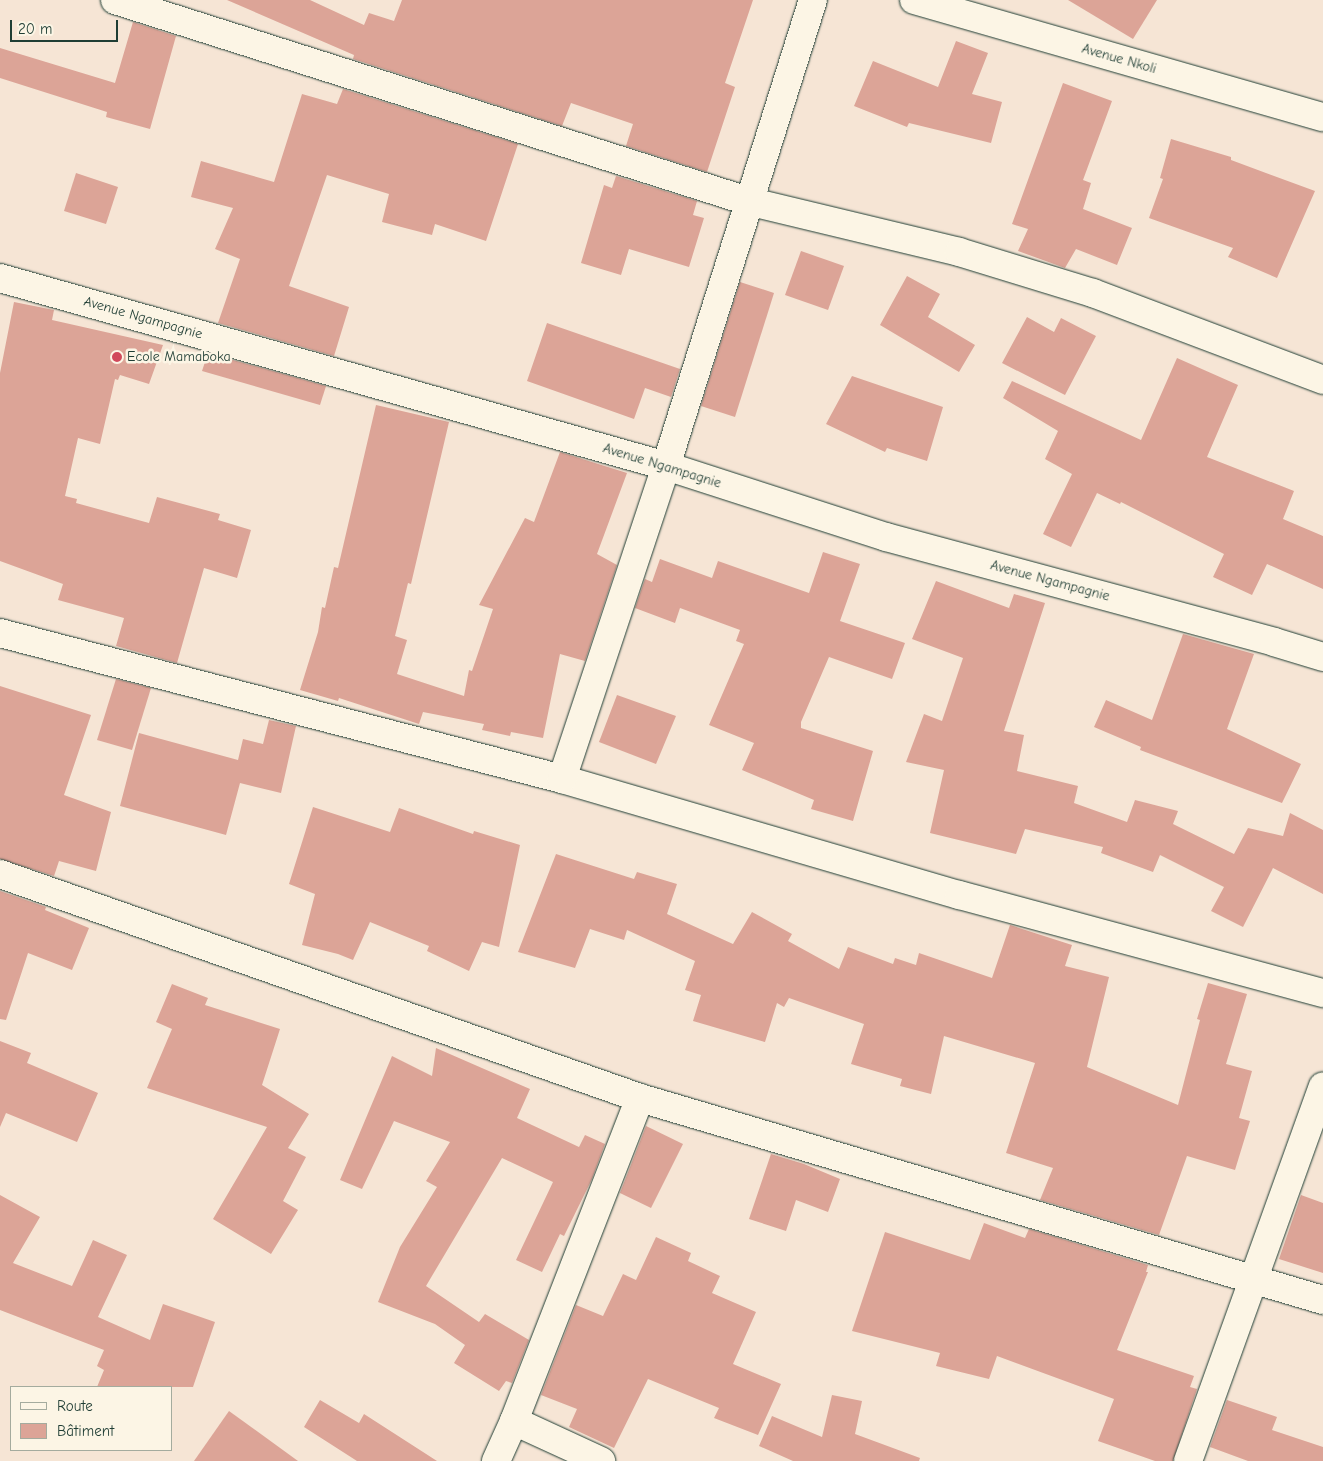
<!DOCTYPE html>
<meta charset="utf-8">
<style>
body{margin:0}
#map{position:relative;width:1323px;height:1461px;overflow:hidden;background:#f6e5d5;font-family:"Comic Neue",sans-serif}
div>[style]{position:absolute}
.building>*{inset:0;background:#dca497}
.roads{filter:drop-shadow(0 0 1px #1f3d34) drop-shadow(0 0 1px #1f3d34)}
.minor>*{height:28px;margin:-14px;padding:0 14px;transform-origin:14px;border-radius:14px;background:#fcf5e5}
.dots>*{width:14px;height:14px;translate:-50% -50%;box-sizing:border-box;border:2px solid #fcf5e5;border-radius:50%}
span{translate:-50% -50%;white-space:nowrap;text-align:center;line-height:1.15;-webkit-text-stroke:5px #fcf5e5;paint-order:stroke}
.street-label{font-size:14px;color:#1f3d34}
.poi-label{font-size:14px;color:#1f3d34}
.left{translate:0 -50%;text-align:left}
.legend{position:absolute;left:10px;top:1386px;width:162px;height:65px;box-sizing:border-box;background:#fcf5e5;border:1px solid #a4ab9e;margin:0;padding:6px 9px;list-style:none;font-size:15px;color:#1f3d34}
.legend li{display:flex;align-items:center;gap:10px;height:25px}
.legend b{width:25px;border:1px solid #a4ab9e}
.scale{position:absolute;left:10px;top:20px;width:108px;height:22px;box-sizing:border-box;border:2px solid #1f3d34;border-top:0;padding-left:6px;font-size:15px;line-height:18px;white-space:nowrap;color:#1f3d34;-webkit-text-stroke:4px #fcf5e5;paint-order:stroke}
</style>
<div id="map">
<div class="building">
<i style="clip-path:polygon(227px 0,310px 0,364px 25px,369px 13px,394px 21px,402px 0,753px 0,725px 83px,735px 87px,707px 172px,626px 146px,633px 124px,571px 103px,562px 126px,353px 59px,354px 55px)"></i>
<i style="clip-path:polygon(1068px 0,1157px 0,1133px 39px)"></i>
<i style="clip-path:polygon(133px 22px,176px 36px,150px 129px,106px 117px,107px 112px,0 78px,0 48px,115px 83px)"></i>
<i style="clip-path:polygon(956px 41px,988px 53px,972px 94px,1002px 102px,991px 143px,909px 123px,907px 127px,854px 106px,873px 61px,938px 87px)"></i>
<i style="clip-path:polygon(1063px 83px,1112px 101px,1083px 180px,1091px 183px,1083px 209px,1132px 228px,1117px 265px,1076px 249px,1065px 268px,1018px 251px,1028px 229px,1012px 224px)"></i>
<i style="clip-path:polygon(343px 89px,518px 144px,486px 241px,435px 224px,432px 235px,382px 222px,389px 194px,327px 175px,289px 286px,349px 307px,334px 356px,218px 323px,240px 259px,215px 249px,233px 208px,191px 197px,201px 161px,274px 182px,302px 94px,337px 104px)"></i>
<i style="clip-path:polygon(1171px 139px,1231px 157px,1231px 160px,1315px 191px,1277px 278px,1228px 257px,1233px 248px,1149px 218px,1163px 179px,1160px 178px)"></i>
<i style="clip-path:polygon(76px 173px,118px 187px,106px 224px,64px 211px)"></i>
<i style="clip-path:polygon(616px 176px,697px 201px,693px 215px,704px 218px,689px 267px,629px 249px,621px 275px,581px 263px,604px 185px,612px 188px)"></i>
<i style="clip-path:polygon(801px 251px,844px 266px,828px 310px,785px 295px)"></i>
<i style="clip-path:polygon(907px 276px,940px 294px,928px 317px,975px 345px,959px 372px,880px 325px)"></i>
<i style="clip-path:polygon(740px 282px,774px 293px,735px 417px,701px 406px)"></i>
<i style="clip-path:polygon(14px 302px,54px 310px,52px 320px,163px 345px,149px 384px,120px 375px,118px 380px,115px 379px,100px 444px,78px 438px,65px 496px,77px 499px,76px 503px,149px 523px,157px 497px,220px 514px,218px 520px,251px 530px,237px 578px,204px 568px,177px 663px,116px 646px,124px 618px,58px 600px,63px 584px,0 561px,0 373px)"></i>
<i style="clip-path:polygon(1027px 317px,1054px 332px,1061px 318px,1096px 336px,1065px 395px,1002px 363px)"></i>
<i style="clip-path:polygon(547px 323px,680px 369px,671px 397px,645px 388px,634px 419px,527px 381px)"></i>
<i style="clip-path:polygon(208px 353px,326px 386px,320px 405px,202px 371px)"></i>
<i style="clip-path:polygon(1177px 358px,1238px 385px,1207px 457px,1294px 491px,1283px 519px,1323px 536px,1323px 589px,1267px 564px,1252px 595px,1213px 577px,1224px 554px,1121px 502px,1120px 504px,1097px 493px,1071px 547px,1043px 534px,1072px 474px,1045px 459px,1058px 431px,1003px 398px,1012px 381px,1141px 440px)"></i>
<i style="clip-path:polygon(852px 376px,943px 407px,927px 461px,887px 448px,885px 452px,826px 424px)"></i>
<i style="clip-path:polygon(376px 405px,449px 422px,411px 584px,408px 583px,395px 636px,407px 640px,397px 674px,464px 696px,469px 670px,472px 671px,493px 609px,479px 605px,525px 518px,534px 522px,560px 452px,627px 473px,597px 554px,617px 565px,585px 661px,560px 654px,543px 738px,511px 732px,510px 736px,482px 730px,484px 724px,423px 712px,419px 724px,339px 698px,338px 701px,300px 690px,318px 632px,322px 607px,325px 608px,334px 567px,338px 568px)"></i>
<i style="clip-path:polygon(823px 552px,860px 564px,840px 621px,905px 643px,892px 679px,829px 657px,801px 722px,801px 728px,873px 751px,853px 821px,811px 809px,814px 800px,742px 770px,754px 743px,709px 725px,744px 644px,736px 641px,740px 630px,680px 608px,675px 623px,635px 608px,645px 579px,652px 582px,660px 559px,712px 578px,718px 561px,809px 593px)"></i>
<i style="clip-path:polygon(936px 581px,1009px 608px,1014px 594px,1045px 603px,1004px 731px,1024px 735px,1017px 771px,1078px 786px,1074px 803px,1127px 822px,1135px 800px,1178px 811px,1173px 824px,1234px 854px,1248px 828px,1283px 836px,1290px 813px,1323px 830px,1323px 894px,1273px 868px,1243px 927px,1211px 911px,1224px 887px,1160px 855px,1153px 872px,1101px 853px,1103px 847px,1025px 829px,1016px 854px,930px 833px,944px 770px,906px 762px,924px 714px,942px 721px,963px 658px,912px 639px)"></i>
<i style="clip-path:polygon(1183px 634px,1254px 654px,1227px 729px,1301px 764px,1282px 803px,1140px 750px,1141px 747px,1094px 727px,1106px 700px,1152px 720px)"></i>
<i style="clip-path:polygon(116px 679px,151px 688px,132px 750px,97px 740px)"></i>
<i style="clip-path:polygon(0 686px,91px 715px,64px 795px,111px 812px,96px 871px,59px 861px,54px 876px,0 859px)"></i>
<i style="clip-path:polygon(617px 695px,676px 716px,656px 764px,599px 742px)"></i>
<i style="clip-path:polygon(269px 720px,296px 726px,281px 793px,240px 783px,226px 835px,120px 806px,139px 733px,238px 760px,243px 739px,263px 744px)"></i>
<i style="clip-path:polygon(313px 807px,390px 832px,399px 808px,473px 834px,474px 831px,520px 845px,499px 947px,482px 942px,469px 971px,427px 951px,429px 946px,370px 922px,353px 960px,338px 954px,302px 945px,315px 894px,289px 884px)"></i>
<i style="clip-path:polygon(556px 854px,634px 879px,637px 872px,677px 884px,667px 914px,733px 944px,752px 912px,792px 934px,788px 941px,839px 969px,848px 947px,893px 964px,895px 958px,916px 965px,919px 953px,992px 978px,1010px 925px,1072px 945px,1065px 966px,1109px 977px,1087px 1067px,1178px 1105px,1200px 1020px,1197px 1019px,1208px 983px,1247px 994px,1226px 1064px,1252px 1071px,1239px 1118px,1250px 1121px,1235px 1170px,1187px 1156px,1159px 1235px,1040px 1200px,1053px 1168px,1006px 1153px,1035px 1063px,944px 1036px,931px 1094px,900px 1086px,902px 1079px,851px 1064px,864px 1024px,789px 998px,784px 1007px,777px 1003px,765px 1042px,693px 1021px,701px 995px,685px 990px,695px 961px,627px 930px,624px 940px,590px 929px,575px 968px,518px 952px)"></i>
<i style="clip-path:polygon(0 891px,46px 907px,45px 910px,89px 928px,72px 970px,28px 953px,6px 1020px,0 1019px)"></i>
<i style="clip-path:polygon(172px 984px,208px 998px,205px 1005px,280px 1029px,262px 1085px,309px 1114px,288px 1148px,306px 1157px,283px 1201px,298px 1210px,271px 1254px,213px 1219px,267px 1127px,147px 1088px,172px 1029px,156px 1022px)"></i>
<i style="clip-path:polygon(0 1041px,31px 1053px,27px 1063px,98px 1093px,77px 1142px,6px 1113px,0 1127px)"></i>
<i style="clip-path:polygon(436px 1048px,530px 1089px,517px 1118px,579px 1147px,585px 1135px,605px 1144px,592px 1179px,564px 1236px,560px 1234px,542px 1272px,516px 1260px,553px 1182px,502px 1158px,426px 1286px,479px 1322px,485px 1314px,529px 1340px,512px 1383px,506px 1381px,499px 1391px,454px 1363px,465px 1345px,435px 1324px,378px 1302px,400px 1247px,437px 1187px,426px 1181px,450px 1142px,394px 1121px,362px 1189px,340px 1180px,392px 1056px,432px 1076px)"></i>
<i style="clip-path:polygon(646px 1126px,683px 1144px,651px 1208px,620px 1193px)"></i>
<i style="clip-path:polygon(771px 1154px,804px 1164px,840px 1179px,828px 1212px,796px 1200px,786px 1231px,749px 1219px)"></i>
<i style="clip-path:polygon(0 1195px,40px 1217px,13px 1263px,72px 1286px,93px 1240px,127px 1255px,98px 1317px,150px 1340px,163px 1304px,215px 1322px,193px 1387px,97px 1387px,104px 1370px,97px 1366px,104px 1350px,0 1310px)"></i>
<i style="clip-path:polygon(1301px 1195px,1323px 1203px,1323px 1273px,1279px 1259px)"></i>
<i style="clip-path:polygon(984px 1223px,1025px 1238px,1029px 1229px,1148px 1265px,1146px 1272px,1148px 1272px,1117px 1350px,1194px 1376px,1190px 1387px,1197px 1389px,1173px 1461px,1155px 1461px,1098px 1441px,1114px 1399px,997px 1356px,989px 1379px,936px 1366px,940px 1353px,852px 1331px,885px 1232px,970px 1260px)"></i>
<i style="clip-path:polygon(656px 1237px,691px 1253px,688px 1261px,720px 1276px,712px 1293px,756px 1312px,733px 1364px,781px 1384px,758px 1435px,714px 1418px,719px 1408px,648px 1379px,614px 1448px,569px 1427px,577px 1409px,541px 1395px,576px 1305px,603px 1316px,623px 1274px,636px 1280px)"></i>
<i style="clip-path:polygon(832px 1395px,862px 1401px,855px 1434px,920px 1458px,919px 1461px,793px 1461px,759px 1446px,772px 1416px,822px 1437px)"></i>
<i style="clip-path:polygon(320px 1400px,359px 1423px,364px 1414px,437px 1461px,357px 1461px,304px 1427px)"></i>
<i style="clip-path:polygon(1227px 1400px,1277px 1417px,1272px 1430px,1323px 1447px,1323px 1461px,1248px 1461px,1210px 1447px)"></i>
<i style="clip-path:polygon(229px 1411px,298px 1461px,194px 1461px)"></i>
</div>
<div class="roads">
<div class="minor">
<i style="left:115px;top:0;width:667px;rotate:17.62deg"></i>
<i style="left:751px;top:202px;width:214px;rotate:13.5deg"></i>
<i style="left:959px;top:252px;width:140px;rotate:17deg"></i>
<i style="left:1093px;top:293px;width:246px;rotate:20.7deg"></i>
<i style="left:914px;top:0;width:425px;rotate:16deg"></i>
<i style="left:0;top:278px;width:692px;rotate:15.76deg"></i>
<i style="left:666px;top:466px;width:231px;rotate:17.9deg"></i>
<i style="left:886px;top:537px;width:402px;rotate:15.1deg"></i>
<i style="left:1274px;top:642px;width:51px;rotate:17deg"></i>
<i style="left:0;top:633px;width:581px;rotate:14.56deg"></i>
<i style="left:562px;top:779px;width:414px;rotate:16.3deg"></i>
<i style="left:959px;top:895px;width:377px;rotate:15.1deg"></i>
<i style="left:562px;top:779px;width:330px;rotate:-71.6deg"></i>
<i style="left:666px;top:466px;width:489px;rotate:-72.5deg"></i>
<i style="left:0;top:874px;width:678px;rotate:19.29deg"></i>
<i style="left:640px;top:1098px;width:712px;rotate:16.48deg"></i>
<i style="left:514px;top:1421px;width:96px;rotate:24.7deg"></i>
<i style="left:496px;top:1461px;width:44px;rotate:-65.8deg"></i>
<i style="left:514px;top:1421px;width:347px;rotate:-68.7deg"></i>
<i style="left:1188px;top:1461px;width:398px;rotate:-70.2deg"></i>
</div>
</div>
<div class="dots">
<i style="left:117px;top:357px;background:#d1495b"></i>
</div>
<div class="street-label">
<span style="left:1119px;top:59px;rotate:16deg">Avenue Nkoli</span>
<span style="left:143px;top:318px;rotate:16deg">Avenue Ngampagnie</span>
<span style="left:662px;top:466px;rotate:17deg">Avenue Ngampagnie</span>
<span style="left:1050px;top:581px;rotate:15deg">Avenue Ngampagnie</span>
</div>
<div class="poi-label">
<span class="left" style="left:127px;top:357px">Ecole Mamaboka</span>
</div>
<ul class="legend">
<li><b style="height:6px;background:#fcf5e5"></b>Route</li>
<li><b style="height:14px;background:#dca497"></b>Bâtiment</li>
</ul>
<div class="scale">20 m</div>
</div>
